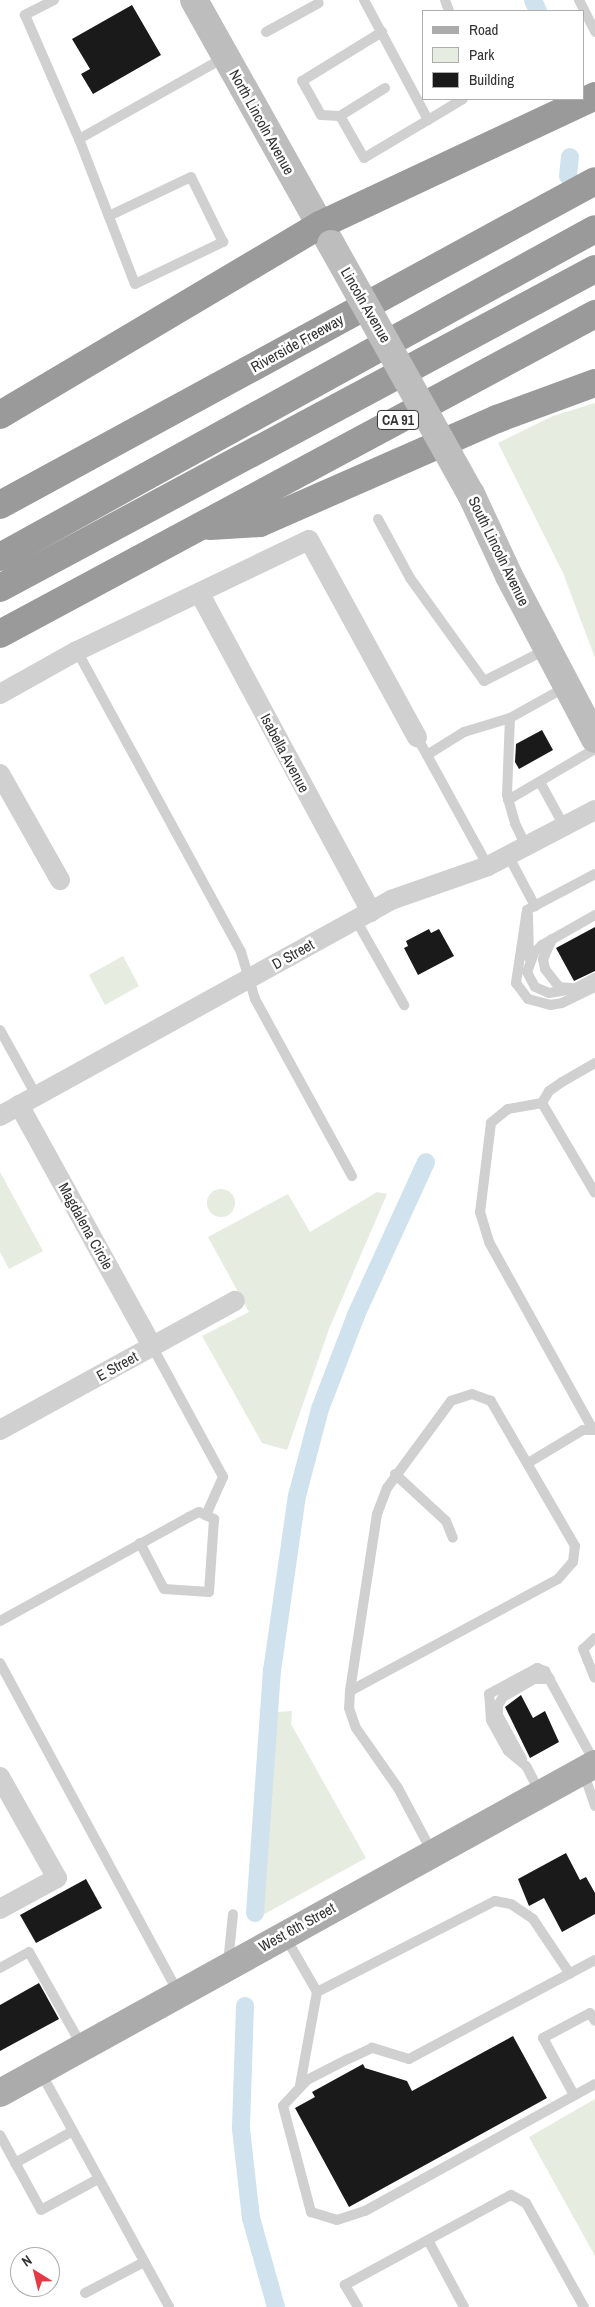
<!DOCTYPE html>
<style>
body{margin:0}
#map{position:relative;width:595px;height:2307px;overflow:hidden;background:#fff;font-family:"Archivo Narrow",sans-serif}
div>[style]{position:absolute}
.green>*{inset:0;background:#e6ecdf}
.round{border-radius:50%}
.canal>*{height:18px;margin:-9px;padding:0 9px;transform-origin:9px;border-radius:9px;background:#cfe2ee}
.building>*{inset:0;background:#1a1a1a}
.service>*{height:10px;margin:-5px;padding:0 5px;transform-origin:5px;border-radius:5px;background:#d0d0d0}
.minor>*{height:20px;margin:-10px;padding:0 10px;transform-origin:10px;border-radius:10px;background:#d0d0d0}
.secondary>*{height:28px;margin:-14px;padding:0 14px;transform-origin:14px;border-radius:14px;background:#bdbdbd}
.primary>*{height:28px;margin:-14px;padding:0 14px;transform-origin:14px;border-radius:14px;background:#ababab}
.motorway>*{height:28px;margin:-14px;padding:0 14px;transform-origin:14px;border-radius:14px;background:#9a9a9a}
.secondary-bridge>*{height:28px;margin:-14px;padding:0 14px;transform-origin:14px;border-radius:14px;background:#bdbdbd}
span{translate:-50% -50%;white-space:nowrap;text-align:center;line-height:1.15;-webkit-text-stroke:5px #fff;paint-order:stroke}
.shield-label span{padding:1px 4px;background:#fff;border:1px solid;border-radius:4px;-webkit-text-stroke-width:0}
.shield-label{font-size:14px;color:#333;font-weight:700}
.street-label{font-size:15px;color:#333}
.legend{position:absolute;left:422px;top:10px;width:162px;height:90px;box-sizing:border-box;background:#fff;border:1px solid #adadad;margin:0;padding:6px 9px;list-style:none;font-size:15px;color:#333}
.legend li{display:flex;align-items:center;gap:10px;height:25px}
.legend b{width:25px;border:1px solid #adadad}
.north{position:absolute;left:10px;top:2247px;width:50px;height:50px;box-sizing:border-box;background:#fff;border:1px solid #adadad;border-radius:50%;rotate:324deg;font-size:14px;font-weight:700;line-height:20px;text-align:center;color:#333}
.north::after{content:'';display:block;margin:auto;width:18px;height:22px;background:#e63946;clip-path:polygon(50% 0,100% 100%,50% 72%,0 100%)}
</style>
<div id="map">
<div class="green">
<i style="clip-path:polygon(595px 403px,595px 658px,563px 573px,498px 443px,553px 416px)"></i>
<i style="clip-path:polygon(123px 956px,139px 986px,105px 1005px,89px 975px)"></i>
<i style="clip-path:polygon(0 1172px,43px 1251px,9px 1269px,0 1252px)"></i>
<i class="round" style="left:207px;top:1189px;width:28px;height:28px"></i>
<i style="clip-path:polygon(377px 1192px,387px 1194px,329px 1329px,287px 1450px,262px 1443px,202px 1336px,249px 1312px,208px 1237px,288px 1194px,310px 1232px)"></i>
<i style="clip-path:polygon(292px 1711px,291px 1724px,366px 1858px,259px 1917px,277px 1712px)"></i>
<i style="clip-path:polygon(595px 2099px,595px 2256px,529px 2137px)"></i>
</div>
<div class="canal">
<i style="left:533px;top:0;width:12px;rotate:66deg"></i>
<i style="left:568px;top:176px;width:19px;rotate:-84deg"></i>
<i style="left:255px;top:1913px;width:243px;rotate:-86deg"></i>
<i style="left:272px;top:1671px;width:177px;rotate:-81.9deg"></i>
<i style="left:297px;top:1496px;width:90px;rotate:-75.2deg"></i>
<i style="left:320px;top:1409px;width:101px;rotate:-69deg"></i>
<i style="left:356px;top:1315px;width:168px;rotate:-65.4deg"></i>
<i style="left:245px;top:2006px;width:123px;rotate:91.9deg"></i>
<i style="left:241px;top:2129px;width:90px;rotate:83.6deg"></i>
<i style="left:251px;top:2218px;width:92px;rotate:74.3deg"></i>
</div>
<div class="building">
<i style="clip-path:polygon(132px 5px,161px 55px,93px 94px,81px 74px,90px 69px,72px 39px)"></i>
<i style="clip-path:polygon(542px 730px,553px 750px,519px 769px,515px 762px,516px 744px)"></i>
<i style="clip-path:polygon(595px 927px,595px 971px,574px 981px,556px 948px)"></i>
<i style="clip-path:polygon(429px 929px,431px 933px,439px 929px,454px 956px,418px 975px,404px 948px,408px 946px,406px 941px)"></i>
<i style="clip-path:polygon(521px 1695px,533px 1718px,545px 1711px,559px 1742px,530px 1758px,505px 1707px)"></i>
<i style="clip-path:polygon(566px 1853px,580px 1880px,586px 1877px,595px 1893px,595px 1914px,562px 1932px,544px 1898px,529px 1906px,518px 1879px)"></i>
<i style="clip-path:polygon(86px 1879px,102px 1908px,36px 1943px,20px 1915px)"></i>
<i style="clip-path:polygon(39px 1983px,59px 2019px,0 2051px,0 2005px)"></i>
<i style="clip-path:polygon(513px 2036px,547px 2098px,349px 2207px,295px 2108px,315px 2097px,312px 2092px,363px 2064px,365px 2068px,407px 2081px,412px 2091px)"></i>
</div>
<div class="service">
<i style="left:54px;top:0;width:33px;rotate:153deg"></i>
<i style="left:25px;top:15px;width:135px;rotate:66.5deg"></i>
<i style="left:79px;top:139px;width:167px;rotate:-29.3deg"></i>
<i style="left:364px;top:0;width:136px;rotate:61.9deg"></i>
<i style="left:428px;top:120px;width:74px;rotate:149.3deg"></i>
<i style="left:364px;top:158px;width:48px;rotate:-119.7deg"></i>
<i style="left:340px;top:116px;width:53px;rotate:-31.9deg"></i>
<i style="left:445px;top:0;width:12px;rotate:70deg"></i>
<i style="left:579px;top:0;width:36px;rotate:63deg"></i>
<i style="left:266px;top:32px;width:60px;rotate:-28.7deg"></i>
<i style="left:340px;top:116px;width:19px;rotate:-177deg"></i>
<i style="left:321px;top:115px;width:39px;rotate:-119deg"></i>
<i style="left:302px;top:81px;width:94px;rotate:-31.5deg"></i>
<i style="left:428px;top:120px;width:41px;rotate:-31deg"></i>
<i style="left:79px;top:139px;width:155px;rotate:68.9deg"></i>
<i style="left:135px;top:284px;width:98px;rotate:-25.5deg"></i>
<i style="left:223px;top:242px;width:72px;rotate:-116.2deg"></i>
<i style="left:191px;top:177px;width:91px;rotate:154.6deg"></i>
<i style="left:378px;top:519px;width:67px;rotate:61.5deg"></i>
<i style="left:410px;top:578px;width:127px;rotate:54.3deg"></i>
<i style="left:484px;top:681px;width:71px;rotate:-26.9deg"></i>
<i style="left:77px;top:651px;width:343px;rotate:61.4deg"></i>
<i style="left:241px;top:952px;width:49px;rotate:73.4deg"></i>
<i style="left:255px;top:999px;width:202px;rotate:61.3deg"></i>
<i style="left:417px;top:737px;width:147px;rotate:61.2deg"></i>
<i style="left:427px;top:755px;width:44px;rotate:-31.9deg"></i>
<i style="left:464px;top:732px;width:48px;rotate:-16.9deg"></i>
<i style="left:540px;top:782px;width:50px;rotate:61.4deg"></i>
<i style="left:508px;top:800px;width:101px;rotate:-30.4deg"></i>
<i style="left:526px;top:846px;width:25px;rotate:-116deg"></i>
<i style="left:515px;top:823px;width:29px;rotate:-106deg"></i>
<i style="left:507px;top:795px;width:77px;rotate:-87.8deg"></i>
<i style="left:510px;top:718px;width:64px;rotate:-29deg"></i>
<i style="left:508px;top:855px;width:58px;rotate:62.1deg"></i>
<i style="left:595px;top:874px;width:77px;rotate:152.1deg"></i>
<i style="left:527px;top:910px;width:74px;rotate:98.6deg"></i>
<i style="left:516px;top:983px;width:20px;rotate:53deg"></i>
<i style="left:528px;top:999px;width:23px;rotate:15deg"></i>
<i style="left:550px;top:1005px;width:12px;rotate:-9deg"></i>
<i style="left:562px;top:1003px;width:37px;rotate:-26deg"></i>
<i style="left:528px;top:915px;width:43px;rotate:88.7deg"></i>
<i style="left:595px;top:915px;width:61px;rotate:150.5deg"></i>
<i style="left:542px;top:945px;width:11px;rotate:135deg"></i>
<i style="left:534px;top:953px;width:20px;rotate:110deg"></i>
<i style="left:527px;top:972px;width:17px;rotate:62deg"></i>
<i style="left:535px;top:987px;width:15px;rotate:23deg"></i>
<i style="left:549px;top:993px;width:25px;rotate:-9deg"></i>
<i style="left:574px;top:989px;width:24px;rotate:-28deg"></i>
<i style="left:356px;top:920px;width:98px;rotate:60.5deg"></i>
<i style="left:552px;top:939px;width:22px;rotate:114deg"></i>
<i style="left:543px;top:959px;width:10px;rotate:79deg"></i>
<i style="left:545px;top:969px;width:23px;rotate:52deg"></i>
<i style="left:559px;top:987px;width:13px;rotate:4deg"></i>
<i style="left:0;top:1030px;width:74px;rotate:61deg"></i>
<i style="left:595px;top:1063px;width:38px;rotate:150deg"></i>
<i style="left:562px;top:1082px;width:16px;rotate:145deg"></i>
<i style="left:549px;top:1091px;width:14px;rotate:120deg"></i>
<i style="left:542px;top:1103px;width:104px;rotate:59.5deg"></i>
<i style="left:542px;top:1103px;width:35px;rotate:170deg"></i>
<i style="left:508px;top:1109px;width:22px;rotate:141deg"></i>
<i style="left:491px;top:1123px;width:90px;rotate:97deg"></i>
<i style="left:480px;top:1212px;width:31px;rotate:73deg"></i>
<i style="left:489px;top:1242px;width:215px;rotate:61deg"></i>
<i style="left:152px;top:1346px;width:149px;rotate:61.5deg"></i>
<i style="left:223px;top:1477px;width:42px;rotate:114.1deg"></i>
<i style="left:528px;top:1463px;width:64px;rotate:-31deg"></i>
<i style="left:583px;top:1430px;width:12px"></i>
<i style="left:395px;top:1474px;width:69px;rotate:42.7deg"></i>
<i style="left:446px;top:1521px;width:18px;rotate:68deg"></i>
<i style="left:0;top:1621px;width:216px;rotate:-28.8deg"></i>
<i style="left:189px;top:1517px;width:11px;rotate:-27deg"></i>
<i style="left:199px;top:1512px;width:17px;rotate:25deg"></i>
<i style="left:214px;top:1519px;width:73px;rotate:93.9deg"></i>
<i style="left:209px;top:1592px;width:45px;rotate:-176.2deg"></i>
<i style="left:164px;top:1589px;width:52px;rotate:-117.6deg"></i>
<i style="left:595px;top:1638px;width:16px;rotate:137deg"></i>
<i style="left:583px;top:1649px;width:31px;rotate:68deg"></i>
<i style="left:0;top:1663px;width:374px;rotate:61.6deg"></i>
<i style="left:350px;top:1691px;width:236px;rotate:-28.3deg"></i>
<i style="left:558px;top:1579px;width:23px;rotate:-49deg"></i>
<i style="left:573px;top:1562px;width:16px;rotate:-83deg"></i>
<i style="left:575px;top:1546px;width:168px;rotate:-120.1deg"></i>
<i style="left:491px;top:1401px;width:20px;rotate:-160deg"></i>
<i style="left:472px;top:1394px;width:22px;rotate:162deg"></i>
<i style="left:451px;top:1401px;width:108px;rotate:126.3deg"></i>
<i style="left:387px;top:1488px;width:28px;rotate:111deg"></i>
<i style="left:377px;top:1514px;width:179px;rotate:98.7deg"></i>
<i style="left:350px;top:1691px;width:17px;rotate:93deg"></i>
<i style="left:349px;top:1708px;width:21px;rotate:71deg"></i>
<i style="left:356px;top:1728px;width:73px;rotate:55deg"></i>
<i style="left:398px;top:1788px;width:72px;rotate:62deg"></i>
<i style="left:522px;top:1759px;width:50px;rotate:-118.6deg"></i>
<i style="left:498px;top:1715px;width:10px;rotate:-90deg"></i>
<i style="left:498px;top:1705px;width:9px;rotate:-58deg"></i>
<i style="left:503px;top:1697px;width:36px;rotate:-30deg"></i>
<i style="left:534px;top:1679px;width:16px"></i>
<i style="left:583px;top:1771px;width:37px;rotate:71deg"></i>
<i style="left:540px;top:1793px;width:30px;rotate:-117deg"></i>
<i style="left:526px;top:1766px;width:23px;rotate:-140deg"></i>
<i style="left:508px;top:1751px;width:35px;rotate:-119deg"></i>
<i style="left:491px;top:1720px;width:26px;rotate:-94deg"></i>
<i style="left:489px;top:1694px;width:55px;rotate:-28.4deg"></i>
<i style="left:537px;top:1668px;width:9px;rotate:21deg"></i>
<i style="left:545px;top:1671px;width:105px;rotate:61.5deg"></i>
<i style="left:286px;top:1938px;width:62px;rotate:60.1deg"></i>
<i style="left:317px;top:1992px;width:96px;rotate:100.3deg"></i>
<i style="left:595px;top:1960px;width:211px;rotate:152deg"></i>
<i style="left:409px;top:2059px;width:39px;rotate:-163deg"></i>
<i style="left:372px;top:2048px;width:26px;rotate:155deg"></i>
<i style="left:348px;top:2059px;width:46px;rotate:152.9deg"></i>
<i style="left:307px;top:2080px;width:35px;rotate:133deg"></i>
<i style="left:283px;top:2106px;width:110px;rotate:75.2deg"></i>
<i style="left:311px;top:2212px;width:27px;rotate:17deg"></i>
<i style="left:337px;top:2220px;width:29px;rotate:-18deg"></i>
<i style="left:365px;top:2211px;width:263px;rotate:-28.9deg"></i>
<i style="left:228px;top:1963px;width:49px;rotate:-84.2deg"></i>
<i style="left:0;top:1968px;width:33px;rotate:-29deg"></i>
<i style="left:29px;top:1952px;width:108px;rotate:60.6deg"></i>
<i style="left:317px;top:1992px;width:200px;rotate:-27.1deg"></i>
<i style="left:495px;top:1901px;width:16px;rotate:11deg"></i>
<i style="left:511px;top:1904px;width:27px;rotate:34deg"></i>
<i style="left:533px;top:1919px;width:66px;rotate:56.1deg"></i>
<i style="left:40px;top:2071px;width:269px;rotate:61.3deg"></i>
<i style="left:574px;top:2095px;width:65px;rotate:-118.5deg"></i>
<i style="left:543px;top:2038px;width:53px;rotate:-28deg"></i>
<i style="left:590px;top:2013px;width:9px;rotate:58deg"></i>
<i style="left:0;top:2135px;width:85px;rotate:61.3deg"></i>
<i style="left:41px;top:2210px;width:65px;rotate:-28.5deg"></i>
<i style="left:15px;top:2163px;width:66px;rotate:-28.9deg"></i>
<i style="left:428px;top:2240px;width:76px;rotate:61.8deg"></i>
<i style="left:85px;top:2293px;width:67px;rotate:-27.7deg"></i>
<i style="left:358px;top:2307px;width:26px;rotate:-121deg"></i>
<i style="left:345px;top:2285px;width:189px;rotate:-28.5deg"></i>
<i style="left:511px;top:2195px;width:17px;rotate:28deg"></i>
<i style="left:526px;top:2203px;width:119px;rotate:60.9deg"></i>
</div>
<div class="minor">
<i style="left:200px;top:594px;width:361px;rotate:61.7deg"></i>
<i style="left:0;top:694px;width:88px;rotate:-29.2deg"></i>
<i style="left:77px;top:651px;width:257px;rotate:-25.6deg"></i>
<i style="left:309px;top:540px;width:225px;rotate:61.3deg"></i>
<i style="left:0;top:774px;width:122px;rotate:60.5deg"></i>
<i style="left:19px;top:1105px;width:275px;rotate:61.1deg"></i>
<i style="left:0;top:1116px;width:447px;rotate:-28.9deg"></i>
<i style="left:391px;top:900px;width:103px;rotate:-19.3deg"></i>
<i style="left:488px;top:866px;width:121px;rotate:-27.6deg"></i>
<i style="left:0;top:1430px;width:268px;rotate:-28.8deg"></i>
<i style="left:0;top:1777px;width:116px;rotate:60.6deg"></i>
<i style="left:57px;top:1878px;width:65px;rotate:151.5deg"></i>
</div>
<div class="secondary">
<i style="left:194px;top:0;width:280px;rotate:60.7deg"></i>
<i style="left:471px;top:494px;width:90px;rotate:65.1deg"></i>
<i style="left:509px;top:576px;width:184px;rotate:62.2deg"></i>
</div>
<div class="primary">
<i style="left:0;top:2093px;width:680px;rotate:-28.94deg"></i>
</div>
<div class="motorway">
<i style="left:0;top:415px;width:372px;rotate:-30.7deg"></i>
<i style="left:320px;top:225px;width:304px;rotate:-25.1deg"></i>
<i style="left:0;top:505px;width:677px;rotate:-28.57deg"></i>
<i style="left:210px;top:526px;width:50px;rotate:-3.4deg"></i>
<i style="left:260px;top:523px;width:259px;rotate:-23.7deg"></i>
<i style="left:497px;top:419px;width:104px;rotate:-20.2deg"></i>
<i style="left:0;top:557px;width:679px;rotate:-28.87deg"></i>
<i style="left:0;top:588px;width:675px;rotate:-28.2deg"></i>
<i style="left:0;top:634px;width:676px;rotate:-28.27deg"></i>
</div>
<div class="secondary-bridge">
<i style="left:331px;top:244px;width:287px;rotate:60.8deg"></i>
</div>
<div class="shield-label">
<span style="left:398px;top:420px">CA 91</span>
</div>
<div class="street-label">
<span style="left:262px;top:122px;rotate:61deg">North Lincoln Avenue</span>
<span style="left:366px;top:305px;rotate:60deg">Lincoln Avenue</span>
<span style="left:297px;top:343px;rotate:-29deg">Riverside Freeway</span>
<span style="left:499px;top:551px;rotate:64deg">South Lincoln Avenue</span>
<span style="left:285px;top:753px;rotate:62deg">Isabella Avenue</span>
<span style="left:293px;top:954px;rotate:-29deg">D Street</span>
<span style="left:86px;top:1226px;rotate:61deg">Magdalena Circle</span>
<span style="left:117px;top:1366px;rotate:-29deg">E Street</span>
<span style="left:297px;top:1927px;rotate:-29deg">West 6th Street</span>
</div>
<ul class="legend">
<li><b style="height:6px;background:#ababab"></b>Road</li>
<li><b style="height:14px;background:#e6ecdf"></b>Park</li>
<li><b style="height:14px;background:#1a1a1a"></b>Building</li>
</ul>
<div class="north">N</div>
</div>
